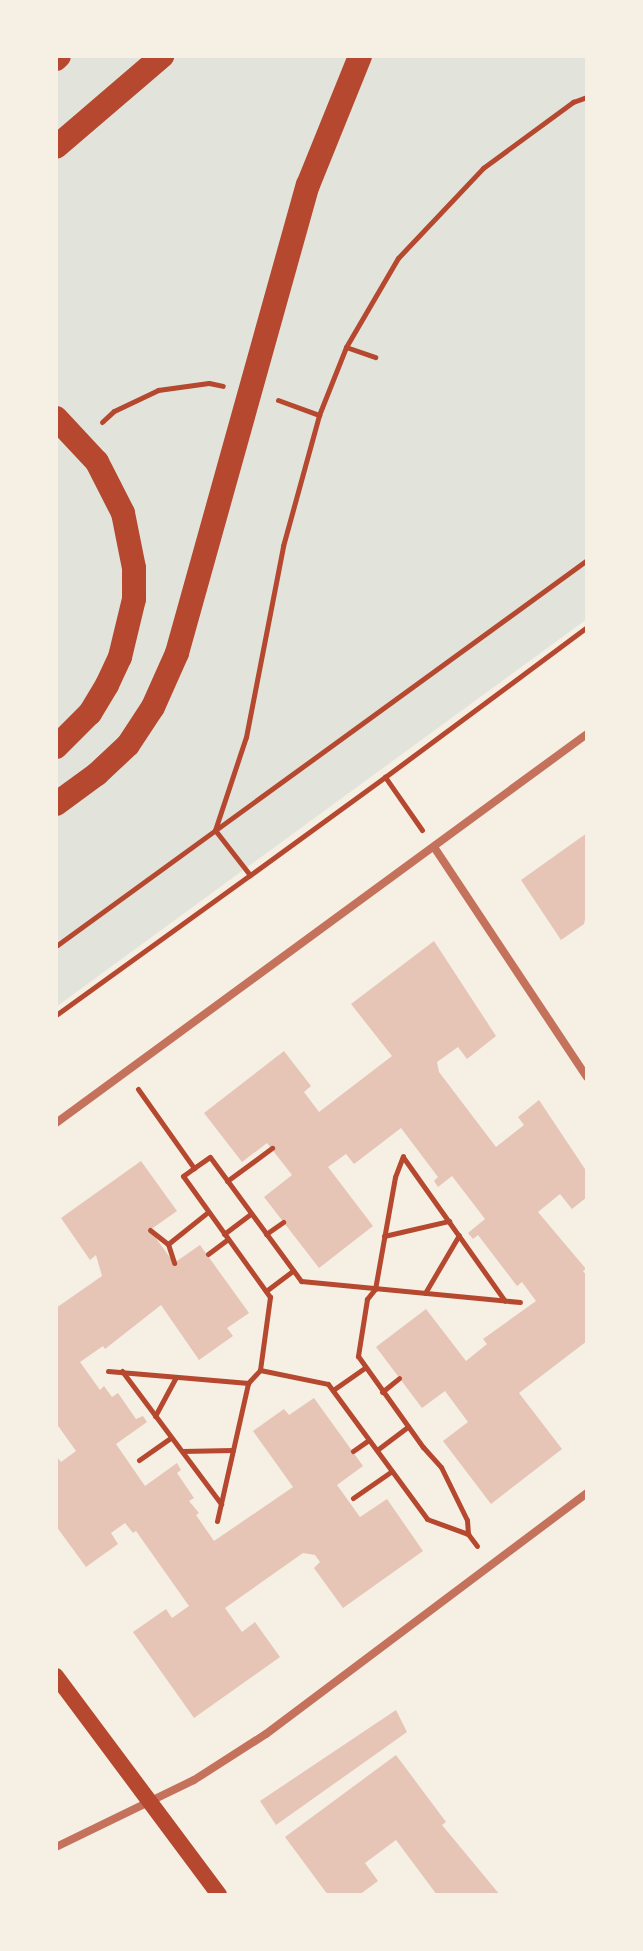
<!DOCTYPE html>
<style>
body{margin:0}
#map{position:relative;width:643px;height:1951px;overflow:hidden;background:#f6efe4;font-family:"Source Serif 4",serif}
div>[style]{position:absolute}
.green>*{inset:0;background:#e2e4dc}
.building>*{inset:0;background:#e6c5b7}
.path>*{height:5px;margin:-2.5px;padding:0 2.5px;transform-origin:2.5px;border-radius:2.5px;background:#b5482f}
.minor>*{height:8px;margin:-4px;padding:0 4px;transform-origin:4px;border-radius:4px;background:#c5725c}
.secondary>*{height:16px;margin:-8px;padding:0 8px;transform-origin:8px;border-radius:8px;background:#b5482f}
.motorway>*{height:24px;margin:-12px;padding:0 12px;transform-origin:12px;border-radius:12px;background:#b5482f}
span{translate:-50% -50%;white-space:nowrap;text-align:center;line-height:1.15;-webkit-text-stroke:6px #f6efe4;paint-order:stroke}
.frame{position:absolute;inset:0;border:58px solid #f6efe4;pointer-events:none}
</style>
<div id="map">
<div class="green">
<i style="clip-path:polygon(56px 56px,587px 56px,587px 619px,56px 1007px)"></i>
</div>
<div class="building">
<i style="clip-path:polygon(587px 833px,587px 911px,584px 924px,561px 940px,521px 880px)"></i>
<i style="clip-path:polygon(434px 941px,496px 1036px,467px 1059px,458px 1047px,437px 1062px,439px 1072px,496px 1147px,524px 1125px,518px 1117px,539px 1100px,587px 1172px,587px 1197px,572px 1209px,560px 1194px,538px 1212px,586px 1269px,583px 1271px,587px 1276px,587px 1341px,519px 1393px,562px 1449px,491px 1504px,443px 1441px,468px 1422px,445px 1391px,422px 1408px,376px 1347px,426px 1309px,466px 1361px,487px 1344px,483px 1339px,536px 1301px,522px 1282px,517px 1286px,478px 1235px,473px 1239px,468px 1233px,485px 1219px,452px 1176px,438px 1187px,434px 1181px,438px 1177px,401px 1128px,354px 1164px,346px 1154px,328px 1167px,373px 1226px,319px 1268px,264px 1197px,292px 1175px,267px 1143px,242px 1162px,204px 1113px,284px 1051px,311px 1086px,304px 1092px,319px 1112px,392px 1056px,351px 1004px)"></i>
<i style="clip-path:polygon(141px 1161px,177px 1211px,150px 1230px,174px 1263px,200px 1245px,249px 1313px,227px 1328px,233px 1336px,199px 1360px,161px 1305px,105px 1349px,103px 1346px,80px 1362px,100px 1390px,104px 1386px,112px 1397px,118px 1393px,136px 1419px,143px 1416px,147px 1422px,116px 1444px,145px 1486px,177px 1463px,181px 1470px,177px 1473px,194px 1498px,189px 1501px,199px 1513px,196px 1515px,214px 1541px,293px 1487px,253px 1431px,284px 1409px,289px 1415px,314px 1398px,363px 1466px,337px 1485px,360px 1517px,387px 1499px,423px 1551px,343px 1608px,314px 1568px,320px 1562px,315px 1555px,303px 1553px,225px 1608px,242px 1632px,255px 1622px,280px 1657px,194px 1718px,133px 1632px,166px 1609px,172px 1618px,189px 1606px,136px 1531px,133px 1533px,125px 1523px,111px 1533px,118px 1544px,86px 1567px,56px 1526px,56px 1456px,61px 1462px,76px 1451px,56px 1423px,56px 1308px,102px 1276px,96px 1255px,90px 1260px,61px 1218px)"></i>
<i style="clip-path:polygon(396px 1710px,407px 1732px,276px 1825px,260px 1801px)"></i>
<i style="clip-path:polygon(396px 1755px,446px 1822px,442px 1825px,500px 1895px,437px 1895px,396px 1840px,365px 1863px,378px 1881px,359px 1895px,328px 1895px,285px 1837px)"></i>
</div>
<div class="path">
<i style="left:346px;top:347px;width:31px;rotate:19deg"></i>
<i style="left:278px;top:400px;width:44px;rotate:20.1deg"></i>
<i style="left:102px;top:422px;width:16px;rotate:-43deg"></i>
<i style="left:114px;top:411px;width:49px;rotate:-25.5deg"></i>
<i style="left:158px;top:390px;width:51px;rotate:-7.8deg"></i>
<i style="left:209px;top:383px;width:14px;rotate:12deg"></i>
<i style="left:385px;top:777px;width:252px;rotate:-36.6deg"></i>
<i style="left:422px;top:830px;width:65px;rotate:-124.9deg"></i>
<i style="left:385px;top:777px;width:167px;rotate:144deg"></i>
<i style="left:250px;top:875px;width:57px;rotate:-127.9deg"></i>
<i style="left:215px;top:830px;width:98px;rotate:-71.6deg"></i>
<i style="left:246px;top:737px;width:195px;rotate:-79deg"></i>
<i style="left:283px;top:546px;width:136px;rotate:-74.6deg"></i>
<i style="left:319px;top:415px;width:73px;rotate:-68.3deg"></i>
<i style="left:346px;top:347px;width:103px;rotate:-59.7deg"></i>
<i style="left:398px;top:258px;width:124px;rotate:-46.6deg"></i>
<i style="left:483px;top:168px;width:112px;rotate:-36.3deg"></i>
<i style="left:573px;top:102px;width:15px;rotate:-20deg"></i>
<i style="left:56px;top:946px;width:656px;rotate:-36.01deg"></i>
<i style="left:56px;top:1015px;width:238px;rotate:-35.8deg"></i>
<i style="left:138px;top:1089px;width:97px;rotate:54.7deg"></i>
<i style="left:403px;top:1156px;width:22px;rotate:111deg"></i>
<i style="left:395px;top:1177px;width:114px;rotate:100.1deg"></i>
<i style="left:375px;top:1289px;width:13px;rotate:129deg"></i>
<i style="left:367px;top:1299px;width:58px;rotate:99deg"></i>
<i style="left:358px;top:1356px;width:112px;rotate:54.5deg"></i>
<i style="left:423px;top:1447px;width:27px;rotate:48deg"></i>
<i style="left:441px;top:1467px;width:59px;rotate:63.9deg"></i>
<i style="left:467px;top:1520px;width:14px;rotate:86deg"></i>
<i style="left:403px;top:1157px;width:176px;rotate:54.7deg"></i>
<i style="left:227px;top:1181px;width:56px;rotate:-36.3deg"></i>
<i style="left:150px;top:1230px;width:23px;rotate:38deg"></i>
<i style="left:168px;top:1244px;width:20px;rotate:72deg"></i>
<i style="left:224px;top:1234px;width:34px;rotate:-37deg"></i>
<i style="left:266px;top:1234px;width:21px;rotate:-35deg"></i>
<i style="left:384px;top:1236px;width:67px;rotate:-13deg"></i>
<i style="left:168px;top:1244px;width:51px;rotate:-38.7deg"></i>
<i style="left:208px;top:1254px;width:25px;rotate:-37deg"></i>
<i style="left:266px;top:1291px;width:34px;rotate:-37deg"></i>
<i style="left:425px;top:1293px;width:67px;rotate:-59.6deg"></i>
<i style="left:260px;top:1370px;width:69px;rotate:11.6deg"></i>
<i style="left:328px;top:1384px;width:167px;rotate:53.7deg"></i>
<i style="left:427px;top:1519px;width:44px;rotate:20.1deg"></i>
<i style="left:468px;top:1534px;width:15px;rotate:53deg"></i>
<i style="left:108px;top:1371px;width:141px;rotate:4.9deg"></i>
<i style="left:122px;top:1371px;width:166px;rotate:53.3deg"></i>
<i style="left:333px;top:1390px;width:38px;rotate:-35deg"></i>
<i style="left:382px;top:1392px;width:22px;rotate:-39deg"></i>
<i style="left:155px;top:1416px;width:44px;rotate:-61.7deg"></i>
<i style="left:377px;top:1450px;width:39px;rotate:-37deg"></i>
<i style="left:182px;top:1451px;width:51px;rotate:-1.1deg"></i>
<i style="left:353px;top:1451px;width:19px;rotate:-35deg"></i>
<i style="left:139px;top:1460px;width:39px;rotate:-35deg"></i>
<i style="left:353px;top:1498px;width:47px;rotate:-34.7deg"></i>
<i style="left:217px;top:1521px;width:141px;rotate:-77.3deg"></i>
<i style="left:248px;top:1383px;width:18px;rotate:-47deg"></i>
<i style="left:260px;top:1370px;width:74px;rotate:-82.2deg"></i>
<i style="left:270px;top:1297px;width:149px;rotate:-125.7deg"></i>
<i style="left:183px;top:1176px;width:14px;rotate:-36deg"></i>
<i style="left:194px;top:1168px;width:19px;rotate:-35deg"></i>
<i style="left:210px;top:1157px;width:154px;rotate:53.7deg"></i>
<i style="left:301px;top:1281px;width:220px;rotate:5.5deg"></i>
</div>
<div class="minor">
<i style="left:434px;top:847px;width:276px;rotate:56.4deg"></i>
<i style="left:56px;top:1123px;width:658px;rotate:-36.23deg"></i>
<i style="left:56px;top:1847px;width:153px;rotate:-25.9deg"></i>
<i style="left:194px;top:1780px;width:85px;rotate:-32.6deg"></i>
<i style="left:266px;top:1734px;width:401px;rotate:-36.9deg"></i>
</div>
<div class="secondary">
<i style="left:56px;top:1676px;width:273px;rotate:53.3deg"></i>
</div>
<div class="motorway">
<i style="left:56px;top:59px;width:4px;rotate:-45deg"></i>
<i style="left:56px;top:147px;width:140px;rotate:-40.6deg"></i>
<i style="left:56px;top:418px;width:60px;rotate:47deg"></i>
<i style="left:97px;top:462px;width:57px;rotate:63deg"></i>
<i style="left:123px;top:513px;width:56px;rotate:78.7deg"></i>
<i style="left:134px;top:568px;width:31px;rotate:90deg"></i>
<i style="left:134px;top:599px;width:60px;rotate:103.6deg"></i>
<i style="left:120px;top:657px;width:31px;rotate:115deg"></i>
<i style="left:107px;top:685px;width:33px;rotate:121deg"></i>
<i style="left:90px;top:713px;width:48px;rotate:135deg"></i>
<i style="left:56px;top:804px;width:51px;rotate:-36.2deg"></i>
<i style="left:97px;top:774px;width:42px;rotate:-43.1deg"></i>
<i style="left:128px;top:745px;width:45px;rotate:-56.7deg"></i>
<i style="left:153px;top:707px;width:59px;rotate:-66deg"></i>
<i style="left:177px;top:653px;width:486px;rotate:-74.4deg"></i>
<i style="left:308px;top:185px;width:139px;rotate:-68deg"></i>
</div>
<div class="frame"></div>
</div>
